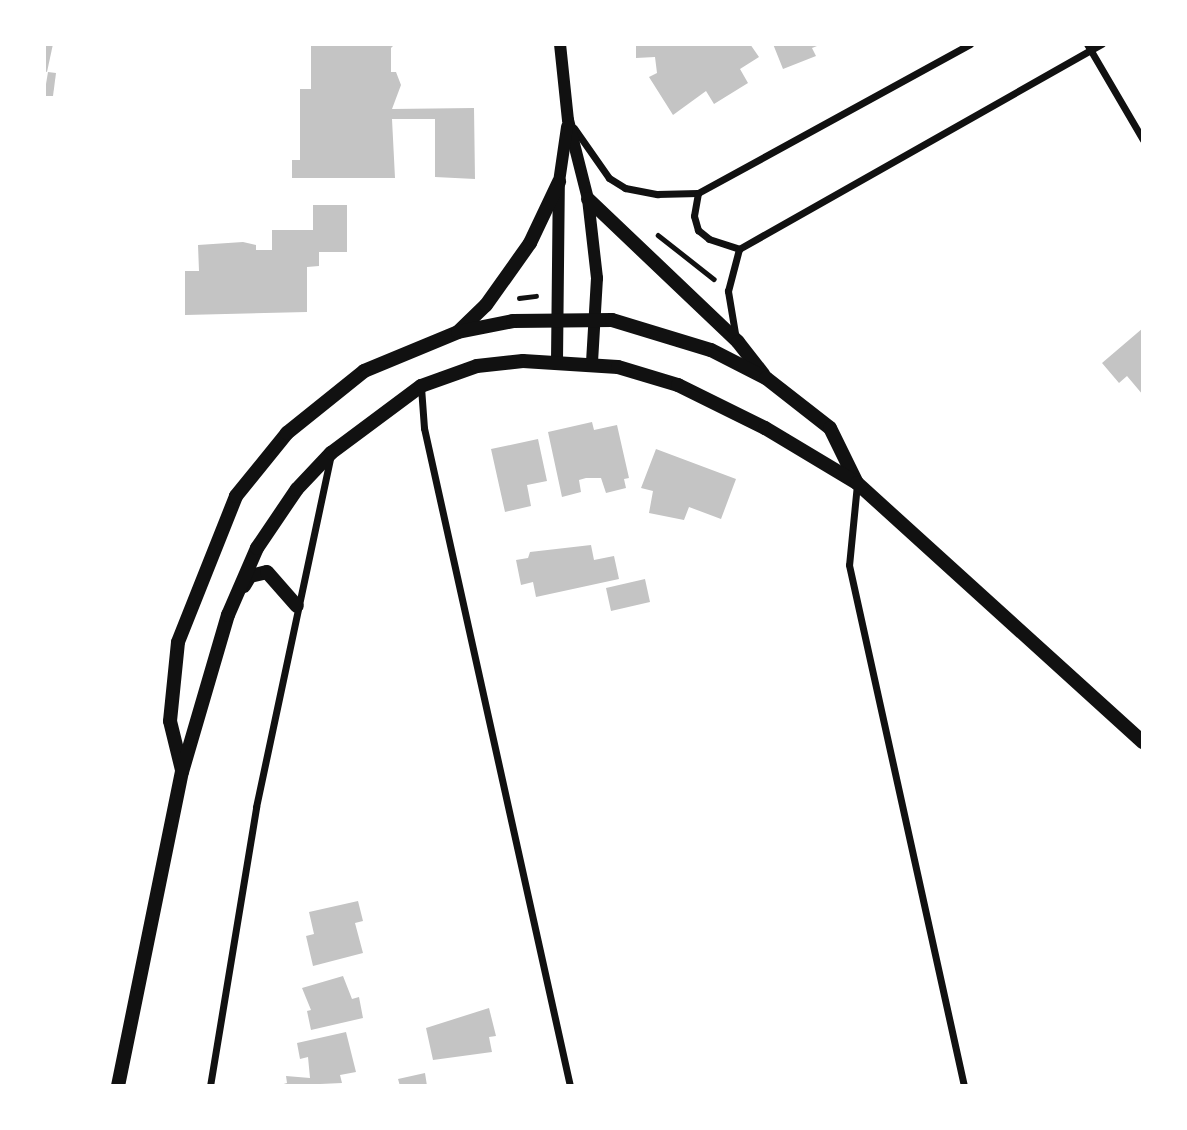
<!DOCTYPE html>
<style>
body{margin:0}
#map{position:relative;width:1187px;height:1130px;overflow:hidden;background:#fff;font-family:Barlow,sans-serif}
div>[style]{position:absolute}
.building>*{inset:0;background:#c4c4c4}
.path>*{height:4.5px;margin:-2.25px;padding:0 2.25px;transform-origin:2.25px;border-radius:2.25px;background:#111}
.minor>*{height:7px;margin:-3.5px;padding:0 3.5px;transform-origin:3.5px;border-radius:3.5px;background:#111}
.tertiary>*{height:12px;margin:-6px;padding:0 6px;transform-origin:6px;border-radius:6px;background:#111}
.secondary>*{height:14px;margin:-7px;padding:0 7px;transform-origin:7px;border-radius:7px;background:#111}
span{translate:-50% -50%;white-space:nowrap;text-align:center;line-height:1.15;-webkit-text-stroke:6px #fff;paint-order:stroke}
.frame{position:absolute;inset:0;border:46px solid #fff;pointer-events:none}
</style>
<div id="map">
<div class="building">
<i style="clip-path:polygon(44px 44px,53px 44px,47px 72px,44px 71px)"></i>
<i style="clip-path:polygon(311px 44px,395px 44px,391px 48px,391px 72px,396px 72px,401px 85px,392px 109px,474px 108px,475px 179px,435px 177px,435px 119px,392px 119px,395px 178px,292px 178px,292px 160px,300px 160px,300px 89px,311px 89px)"></i>
<i style="clip-path:polygon(636px 44px,750px 44px,759px 57px,740px 69px,748px 83px,714px 104px,706px 91px,673px 115px,649px 77px,657px 73px,655px 57px,636px 58px)"></i>
<i style="clip-path:polygon(773px 44px,822px 44px,812px 48px,816px 56px,783px 69px)"></i>
<i style="clip-path:polygon(48px 72px,56px 73px,53px 96px,44px 96px)"></i>
<i style="clip-path:polygon(313px 205px,347px 205px,347px 252px,319px 252px,319px 266px,307px 267px,307px 312px,185px 315px,185px 271px,199px 271px,198px 245px,243px 242px,256px 245px,256px 250px,272px 250px,272px 230px,313px 230px)"></i>
<i style="clip-path:polygon(1143px 328px,1143px 395px,1127px 376px,1119px 383px,1102px 363px)"></i>
<i style="clip-path:polygon(592px 422px,594px 430px,617px 425px,629px 478px,624px 479px,626px 488px,606px 493px,601px 478px,586px 478px,579px 480px,581px 492px,562px 497px,548px 432px)"></i>
<i style="clip-path:polygon(538px 439px,547px 481px,527px 485px,531px 506px,505px 512px,491px 449px)"></i>
<i style="clip-path:polygon(656px 449px,736px 479px,721px 519px,689px 507px,684px 520px,649px 513px,653px 491px,641px 488px)"></i>
<i style="clip-path:polygon(591px 545px,594px 560px,614px 556px,619px 579px,536px 597px,533px 582px,521px 585px,516px 560px,528px 558px,530px 552px)"></i>
<i style="clip-path:polygon(645px 579px,650px 602px,611px 611px,606px 588px)"></i>
<i style="clip-path:polygon(358px 901px,363px 921px,355px 923px,363px 953px,313px 966px,306px 936px,314px 934px,309px 912px)"></i>
<i style="clip-path:polygon(343px 976px,352px 999px,359px 997px,363px 1018px,311px 1030px,307px 1011px,311px 1010px,302px 988px)"></i>
<i style="clip-path:polygon(489px 1008px,496px 1036px,489px 1037px,492px 1052px,433px 1060px,426px 1028px)"></i>
<i style="clip-path:polygon(346px 1032px,356px 1072px,340px 1075px,342px 1083px,277px 1086px,287px 1083px,286px 1076px,310px 1078px,308px 1057px,300px 1059px,297px 1043px)"></i>
<i style="clip-path:polygon(425px 1073px,427px 1086px,400px 1086px,398px 1079px)"></i>
</div>
<div class="path">
<i style="left:658px;top:235px;width:71px;rotate:38.2deg"></i>
<i style="left:519px;top:298px;width:17px;rotate:-7deg"></i>
</div>
<div class="minor">
<i style="left:1087px;top:44px;width:111px;rotate:59.7deg"></i>
<i style="left:574px;top:128px;width:61px;rotate:55deg"></i>
<i style="left:609px;top:178px;width:19px;rotate:32deg"></i>
<i style="left:625px;top:188px;width:33px;rotate:11deg"></i>
<i style="left:657px;top:194px;width:41px;rotate:-1.4deg"></i>
<i style="left:698px;top:193px;width:310px;rotate:-28.7deg"></i>
<i style="left:698px;top:193px;width:23px;rotate:100deg"></i>
<i style="left:694px;top:216px;width:15px;rotate:74deg"></i>
<i style="left:698px;top:230px;width:14px;rotate:39deg"></i>
<i style="left:709px;top:239px;width:32px;rotate:18deg"></i>
<i style="left:739px;top:249px;width:417px;rotate:-29.5deg"></i>
<i style="left:735px;top:333px;width:43px;rotate:-99.5deg"></i>
<i style="left:728px;top:291px;width:43px;rotate:-75.3deg"></i>
<i style="left:421px;top:387px;width:41px;rotate:85.8deg"></i>
<i style="left:424px;top:428px;width:674px;rotate:77.49deg"></i>
<i style="left:857px;top:484px;width:81px;rotate:95.6deg"></i>
<i style="left:849px;top:565px;width:534px;rotate:77.55deg"></i>
<i style="left:210px;top:1086px;width:283px;rotate:-80.6deg"></i>
<i style="left:256px;top:807px;width:357px;rotate:-78deg"></i>
</div>
<div class="tertiary">
<i style="left:560px;top:44px;width:76px;rotate:84deg"></i>
<i style="left:568px;top:120px;width:81px;rotate:75.8deg"></i>
<i style="left:588px;top:199px;width:80px;rotate:83.5deg"></i>
<i style="left:597px;top:278px;width:85px;rotate:93.4deg"></i>
<i style="left:557px;top:361px;width:179px;rotate:-89.4deg"></i>
<i style="left:559px;top:182px;width:56px;rotate:-81.7deg"></i>
</div>
<div class="secondary">
<i style="left:588px;top:199px;width:207px;rotate:43.6deg"></i>
<i style="left:738px;top:342px;width:41px;rotate:52deg"></i>
<i style="left:459px;top:331px;width:37px;rotate:-44deg"></i>
<i style="left:486px;top:305px;width:76px;rotate:-54.6deg"></i>
<i style="left:530px;top:243px;width:68px;rotate:-64.6deg"></i>
<i style="left:244px;top:586px;width:12px;rotate:-59deg"></i>
<i style="left:250px;top:576px;width:17px;rotate:-13deg"></i>
<i style="left:267px;top:572px;width:45px;rotate:48.6deg"></i>
<i style="left:182px;top:770px;width:50px;rotate:-103.8deg"></i>
<i style="left:170px;top:721px;width:79px;rotate:-84.2deg"></i>
<i style="left:178px;top:642px;width:157px;rotate:-68.3deg"></i>
<i style="left:236px;top:496px;width:81px;rotate:-51deg"></i>
<i style="left:287px;top:433px;width:99px;rotate:-38.8deg"></i>
<i style="left:364px;top:371px;width:102px;rotate:-22.5deg"></i>
<i style="left:458px;top:332px;width:56px;rotate:-11.3deg"></i>
<i style="left:513px;top:321px;width:99px;rotate:-0.6deg"></i>
<i style="left:612px;top:320px;width:103px;rotate:16.9deg"></i>
<i style="left:711px;top:350px;width:62px;rotate:27deg"></i>
<i style="left:766px;top:378px;width:81px;rotate:38deg"></i>
<i style="left:830px;top:428px;width:61px;rotate:63.9deg"></i>
<i style="left:118px;top:1086px;width:320px;rotate:-78.5deg"></i>
<i style="left:182px;top:772px;width:164px;rotate:-73.7deg"></i>
<i style="left:228px;top:615px;width:73px;rotate:-66.6deg"></i>
<i style="left:257px;top:548px;width:71px;rotate:-55.9deg"></i>
<i style="left:297px;top:489px;width:50px;rotate:-46.6deg"></i>
<i style="left:331px;top:453px;width:112px;rotate:-36.7deg"></i>
<i style="left:421px;top:386px;width:59px;rotate:-19.7deg"></i>
<i style="left:477px;top:366px;width:46px;rotate:-6.2deg"></i>
<i style="left:523px;top:361px;width:95px;rotate:3.6deg"></i>
<i style="left:618px;top:367px;width:63px;rotate:16.7deg"></i>
<i style="left:678px;top:385px;width:97px;rotate:26.3deg"></i>
<i style="left:765px;top:428px;width:107px;rotate:30.9deg"></i>
<i style="left:857px;top:483px;width:386px;rotate:42.2deg"></i>
</div>
<div class="frame"></div>
</div>
